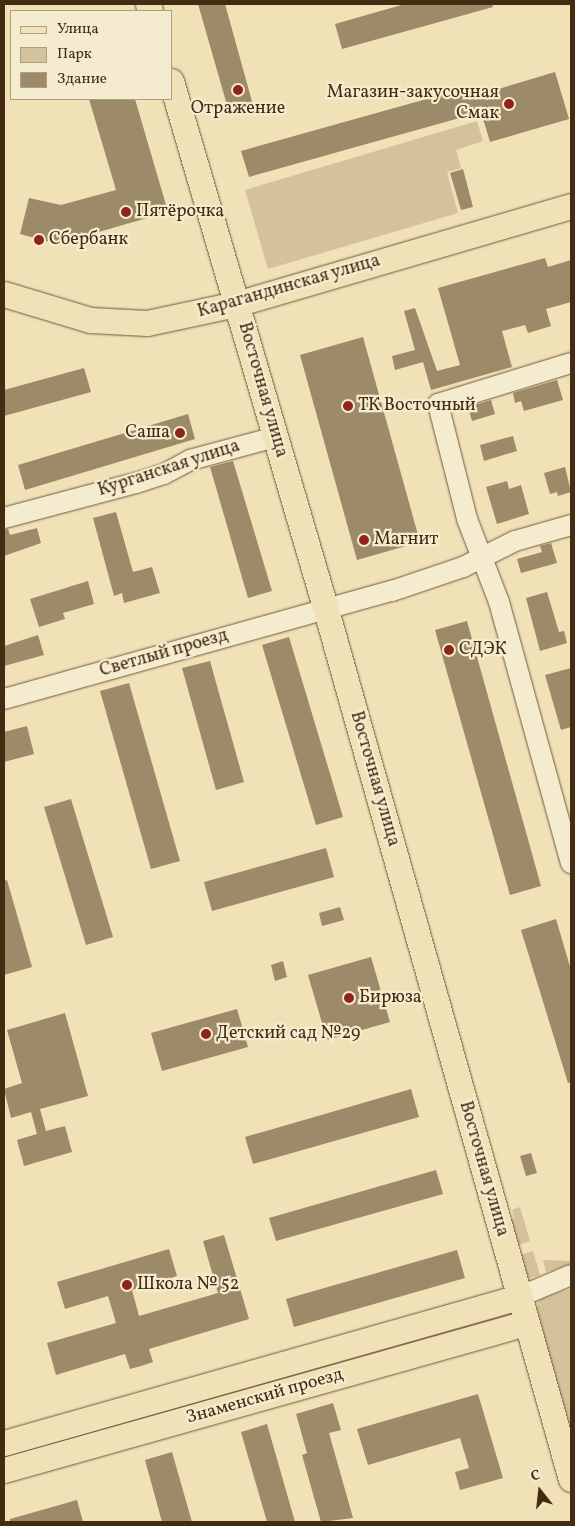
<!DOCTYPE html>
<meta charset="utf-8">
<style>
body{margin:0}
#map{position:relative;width:575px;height:1526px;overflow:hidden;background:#f0e1b7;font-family:Vollkorn,serif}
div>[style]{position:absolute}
.green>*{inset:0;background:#d3c29b}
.building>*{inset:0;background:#9d8a68}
.roads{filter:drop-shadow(0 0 1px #6f593c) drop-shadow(0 0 1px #6f593c)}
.minor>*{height:20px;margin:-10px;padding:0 10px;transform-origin:10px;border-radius:10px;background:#f5ecd0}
.major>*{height:25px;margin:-12.5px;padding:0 12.5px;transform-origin:12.5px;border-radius:12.5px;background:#f0e1b7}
.dots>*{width:14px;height:14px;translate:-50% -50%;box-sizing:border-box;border:2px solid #f5ecd0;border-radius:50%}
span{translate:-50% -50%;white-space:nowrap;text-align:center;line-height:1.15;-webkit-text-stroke:4.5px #f5ecd0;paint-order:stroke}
.poi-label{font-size:18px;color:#442c13}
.right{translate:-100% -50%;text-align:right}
.left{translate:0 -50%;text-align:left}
.street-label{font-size:18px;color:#442c13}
.frame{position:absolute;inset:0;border:5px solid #442c13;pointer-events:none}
.legend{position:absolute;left:10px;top:10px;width:162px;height:90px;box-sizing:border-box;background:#f5ecd0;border:1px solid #ae9f84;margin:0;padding:6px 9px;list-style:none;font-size:15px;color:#442c13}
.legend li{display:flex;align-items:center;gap:10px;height:25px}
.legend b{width:25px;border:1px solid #ae9f84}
.north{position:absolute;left:515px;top:1466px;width:50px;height:50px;-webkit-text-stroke:4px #f5ecd0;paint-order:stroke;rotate:344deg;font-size:14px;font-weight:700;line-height:20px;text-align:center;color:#442c13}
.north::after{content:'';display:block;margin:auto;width:18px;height:22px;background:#442c13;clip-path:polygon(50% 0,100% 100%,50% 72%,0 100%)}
</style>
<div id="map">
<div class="green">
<i style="clip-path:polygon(477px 121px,483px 141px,456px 150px,461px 168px,447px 172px,458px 213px,268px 269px,245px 190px)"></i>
<i style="clip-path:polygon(520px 1207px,530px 1241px,514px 1247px,506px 1221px,514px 1219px,512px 1210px)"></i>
<i style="clip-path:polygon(533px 1251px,540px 1275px,527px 1279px,516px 1256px)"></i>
<i style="clip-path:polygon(543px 1260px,571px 1261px,571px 1264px,546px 1272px)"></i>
<i style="clip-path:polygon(571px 1289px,571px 1438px,535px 1312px,540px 1298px)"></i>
</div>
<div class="building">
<i style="clip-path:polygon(198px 4px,225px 4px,253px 105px,229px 112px)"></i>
<i style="clip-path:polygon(405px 4px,492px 4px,493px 7px,342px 49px,335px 24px)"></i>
<i style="clip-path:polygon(555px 72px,569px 119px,490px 142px,481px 112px,249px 177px,241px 151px,473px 86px,475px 96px)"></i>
<i style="clip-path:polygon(89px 99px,135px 99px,168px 212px,57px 244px,20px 234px,29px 198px,61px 205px,116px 190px)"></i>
<i style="clip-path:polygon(463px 169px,473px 207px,461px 210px,450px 173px)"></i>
<i style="clip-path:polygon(545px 258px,548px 267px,571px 260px,571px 302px,546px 309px,551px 326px,528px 333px,525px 325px,502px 331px,512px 367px,431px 390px,423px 362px,395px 370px,392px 356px,415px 350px,404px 311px,415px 308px,437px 371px,460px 365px,438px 288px)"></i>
<i style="clip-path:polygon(363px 337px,420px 542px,357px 560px,300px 355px)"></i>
<i style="clip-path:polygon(84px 368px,91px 392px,4px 416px,4px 390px)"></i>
<i style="clip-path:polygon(557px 380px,563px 400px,524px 411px,521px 401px,515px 403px,513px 393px)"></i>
<i style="clip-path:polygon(491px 400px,495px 414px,472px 421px,468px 407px)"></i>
<i style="clip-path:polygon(188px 414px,195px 439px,25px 490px,18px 465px)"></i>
<i style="clip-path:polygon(513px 436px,517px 451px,484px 461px,480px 445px)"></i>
<i style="clip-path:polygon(233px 461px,272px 591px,248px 598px,210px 467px)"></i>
<i style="clip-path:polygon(565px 467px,571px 492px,558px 496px,557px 492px,550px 494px,544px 473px)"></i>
<i style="clip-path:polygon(507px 481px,509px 489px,521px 485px,529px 514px,497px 524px,486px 487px)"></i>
<i style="clip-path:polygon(116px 512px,133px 572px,152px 567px,160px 593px,124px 603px,122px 593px,114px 596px,93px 518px)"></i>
<i style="clip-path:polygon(37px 528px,41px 543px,4px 556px,4px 530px,8px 529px,10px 535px)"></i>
<i style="clip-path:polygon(551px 543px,557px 563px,521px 573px,517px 559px,542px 552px,540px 546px)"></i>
<i style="clip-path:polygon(88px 581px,94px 604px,63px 613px,65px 619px,39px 627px,30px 599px)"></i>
<i style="clip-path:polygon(547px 592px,559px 632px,564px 631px,567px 643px,540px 651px,526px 598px)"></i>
<i style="clip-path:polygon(467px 621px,541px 886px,510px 895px,435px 630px)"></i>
<i style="clip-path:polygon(38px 635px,44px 655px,4px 666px,4px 646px)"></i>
<i style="clip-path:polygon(289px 637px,343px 817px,316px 825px,262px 645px)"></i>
<i style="clip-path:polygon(210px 661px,244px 782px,216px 790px,182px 668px)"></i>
<i style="clip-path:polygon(571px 668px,571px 727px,561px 730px,545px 675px)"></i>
<i style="clip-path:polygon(129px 683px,180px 861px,151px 869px,100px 691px)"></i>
<i style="clip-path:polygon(27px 726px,34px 754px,4px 762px,4px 732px)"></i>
<i style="clip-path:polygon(71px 799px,113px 937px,86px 945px,44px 807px)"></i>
<i style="clip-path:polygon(326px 848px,334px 877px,212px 911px,204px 882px)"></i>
<i style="clip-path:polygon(7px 880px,32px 967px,4px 975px,4px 881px)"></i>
<i style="clip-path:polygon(340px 907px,344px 920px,322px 926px,319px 913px)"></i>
<i style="clip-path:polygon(556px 919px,571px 970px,571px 1082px,568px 1083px,521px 930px)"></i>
<i style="clip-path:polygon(371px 957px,390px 1022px,327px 1040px,308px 975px)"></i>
<i style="clip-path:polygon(283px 961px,287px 977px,275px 981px,271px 965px)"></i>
<i style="clip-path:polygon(237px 1009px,248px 1047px,162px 1071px,151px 1033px)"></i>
<i style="clip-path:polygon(65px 1013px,88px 1096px,40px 1109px,46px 1131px,65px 1126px,72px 1152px,24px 1166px,17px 1140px,37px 1134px,31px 1112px,11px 1118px,4px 1089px,22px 1083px,7px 1030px)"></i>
<i style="clip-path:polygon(411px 1089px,419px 1117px,253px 1164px,245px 1137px)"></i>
<i style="clip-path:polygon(531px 1153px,537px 1173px,526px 1176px,520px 1156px)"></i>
<i style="clip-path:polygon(436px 1170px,443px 1194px,276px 1241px,269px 1218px)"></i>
<i style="clip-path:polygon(224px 1235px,249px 1319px,149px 1349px,153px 1362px,141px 1366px,130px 1369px,125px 1354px,56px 1375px,47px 1343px,116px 1323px,108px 1296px,65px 1309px,57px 1282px,169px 1249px,177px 1276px,132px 1290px,139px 1316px,218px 1293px,203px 1241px)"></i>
<i style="clip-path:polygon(457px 1250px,465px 1278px,294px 1327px,286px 1299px)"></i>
<i style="clip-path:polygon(478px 1394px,503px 1478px,460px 1490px,455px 1472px,469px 1468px,460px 1438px,368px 1465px,357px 1429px)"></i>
<i style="clip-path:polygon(333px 1403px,341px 1430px,329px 1433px,353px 1518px,321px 1522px,302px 1455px,307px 1453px,296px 1414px)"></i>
<i style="clip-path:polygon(267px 1424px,295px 1522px,267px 1522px,241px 1432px)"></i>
<i style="clip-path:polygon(172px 1452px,192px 1522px,162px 1522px,145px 1460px)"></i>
<i style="clip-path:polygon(77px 1500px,83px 1522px,10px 1522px,10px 1519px)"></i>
</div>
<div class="roads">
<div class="minor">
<i style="left:571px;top:363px;width:139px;rotate:162.9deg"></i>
<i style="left:438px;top:404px;width:119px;rotate:75.8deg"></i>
<i style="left:467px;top:519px;width:89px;rotate:68.9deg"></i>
<i style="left:499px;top:602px;width:271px;rotate:74.6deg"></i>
<i style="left:4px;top:518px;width:137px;rotate:-14.9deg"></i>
<i style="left:136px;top:483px;width:29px;rotate:-18deg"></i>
<i style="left:164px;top:474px;width:30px;rotate:-28deg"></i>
<i style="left:190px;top:460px;width:89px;rotate:-15deg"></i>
<i style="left:4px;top:699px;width:403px;rotate:-15.6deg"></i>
<i style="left:392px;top:591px;width:75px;rotate:-18.7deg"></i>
<i style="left:463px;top:567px;width:58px;rotate:-26.6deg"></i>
<i style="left:515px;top:541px;width:58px;rotate:-15.9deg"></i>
<i style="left:519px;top:1297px;width:56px;rotate:-22.9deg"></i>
</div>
<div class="major">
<i style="left:148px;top:4px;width:7px;rotate:74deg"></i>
<i style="left:171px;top:81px;width:551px;rotate:73.67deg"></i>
<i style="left:326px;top:610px;width:903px;rotate:74.26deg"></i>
<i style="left:4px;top:294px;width:90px;rotate:16.8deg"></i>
<i style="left:90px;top:320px;width:57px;rotate:3deg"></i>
<i style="left:147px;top:323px;width:91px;rotate:-12.1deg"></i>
<i style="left:236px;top:304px;width:349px;rotate:-16.3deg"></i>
<i style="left:4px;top:1443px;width:535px;rotate:-15.83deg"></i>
<i style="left:4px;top:1470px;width:542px;rotate:-15.73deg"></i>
</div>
</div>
<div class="dots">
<i style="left:238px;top:90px;background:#8f2418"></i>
<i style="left:509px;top:104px;background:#8f2418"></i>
<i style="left:126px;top:212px;background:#8f2418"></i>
<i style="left:39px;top:240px;background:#8f2418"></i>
<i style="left:348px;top:406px;background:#8f2418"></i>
<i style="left:180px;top:433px;background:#8f2418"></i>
<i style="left:364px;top:540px;background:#8f2418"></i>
<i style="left:449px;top:650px;background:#8f2418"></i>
<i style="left:349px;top:998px;background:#8f2418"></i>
<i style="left:206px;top:1034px;background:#8f2418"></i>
<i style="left:127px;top:1285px;background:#8f2418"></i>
</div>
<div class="poi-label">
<span class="right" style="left:499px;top:104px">Магазин-закусочная<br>Смак</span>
<span style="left:238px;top:109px">Отражение</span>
<span class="left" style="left:136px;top:212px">Пятёрочка</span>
<span class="left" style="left:49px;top:240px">Сбербанк</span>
<span class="left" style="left:358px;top:406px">ТК Восточный</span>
<span class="right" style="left:170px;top:433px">Саша</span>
<span class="left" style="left:374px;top:540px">Магнит</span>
<span class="left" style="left:459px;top:650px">СДЭК</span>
<span class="left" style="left:359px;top:998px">Бирюза</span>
<span class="left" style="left:216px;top:1034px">Детский сад №29</span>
<span class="left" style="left:137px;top:1285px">Школа № 52</span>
</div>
<div class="street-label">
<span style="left:289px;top:287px;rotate:-16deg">Карагандинская улица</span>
<span style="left:262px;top:390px;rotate:74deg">Восточная улица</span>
<span style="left:169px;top:469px;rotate:-18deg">Курганская улица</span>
<span style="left:164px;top:654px;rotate:-16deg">Светлый проезд</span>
<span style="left:374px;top:779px;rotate:74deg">Восточная улица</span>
<span style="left:483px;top:1169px;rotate:74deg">Восточная улица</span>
<span style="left:265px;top:1397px;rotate:-16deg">Знаменский проезд</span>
</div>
<div class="frame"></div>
<ul class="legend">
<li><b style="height:6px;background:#f0e1b7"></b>Улица</li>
<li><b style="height:14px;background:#d3c29b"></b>Парк</li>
<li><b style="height:14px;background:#9d8a68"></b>Здание</li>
</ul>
<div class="north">С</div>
</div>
